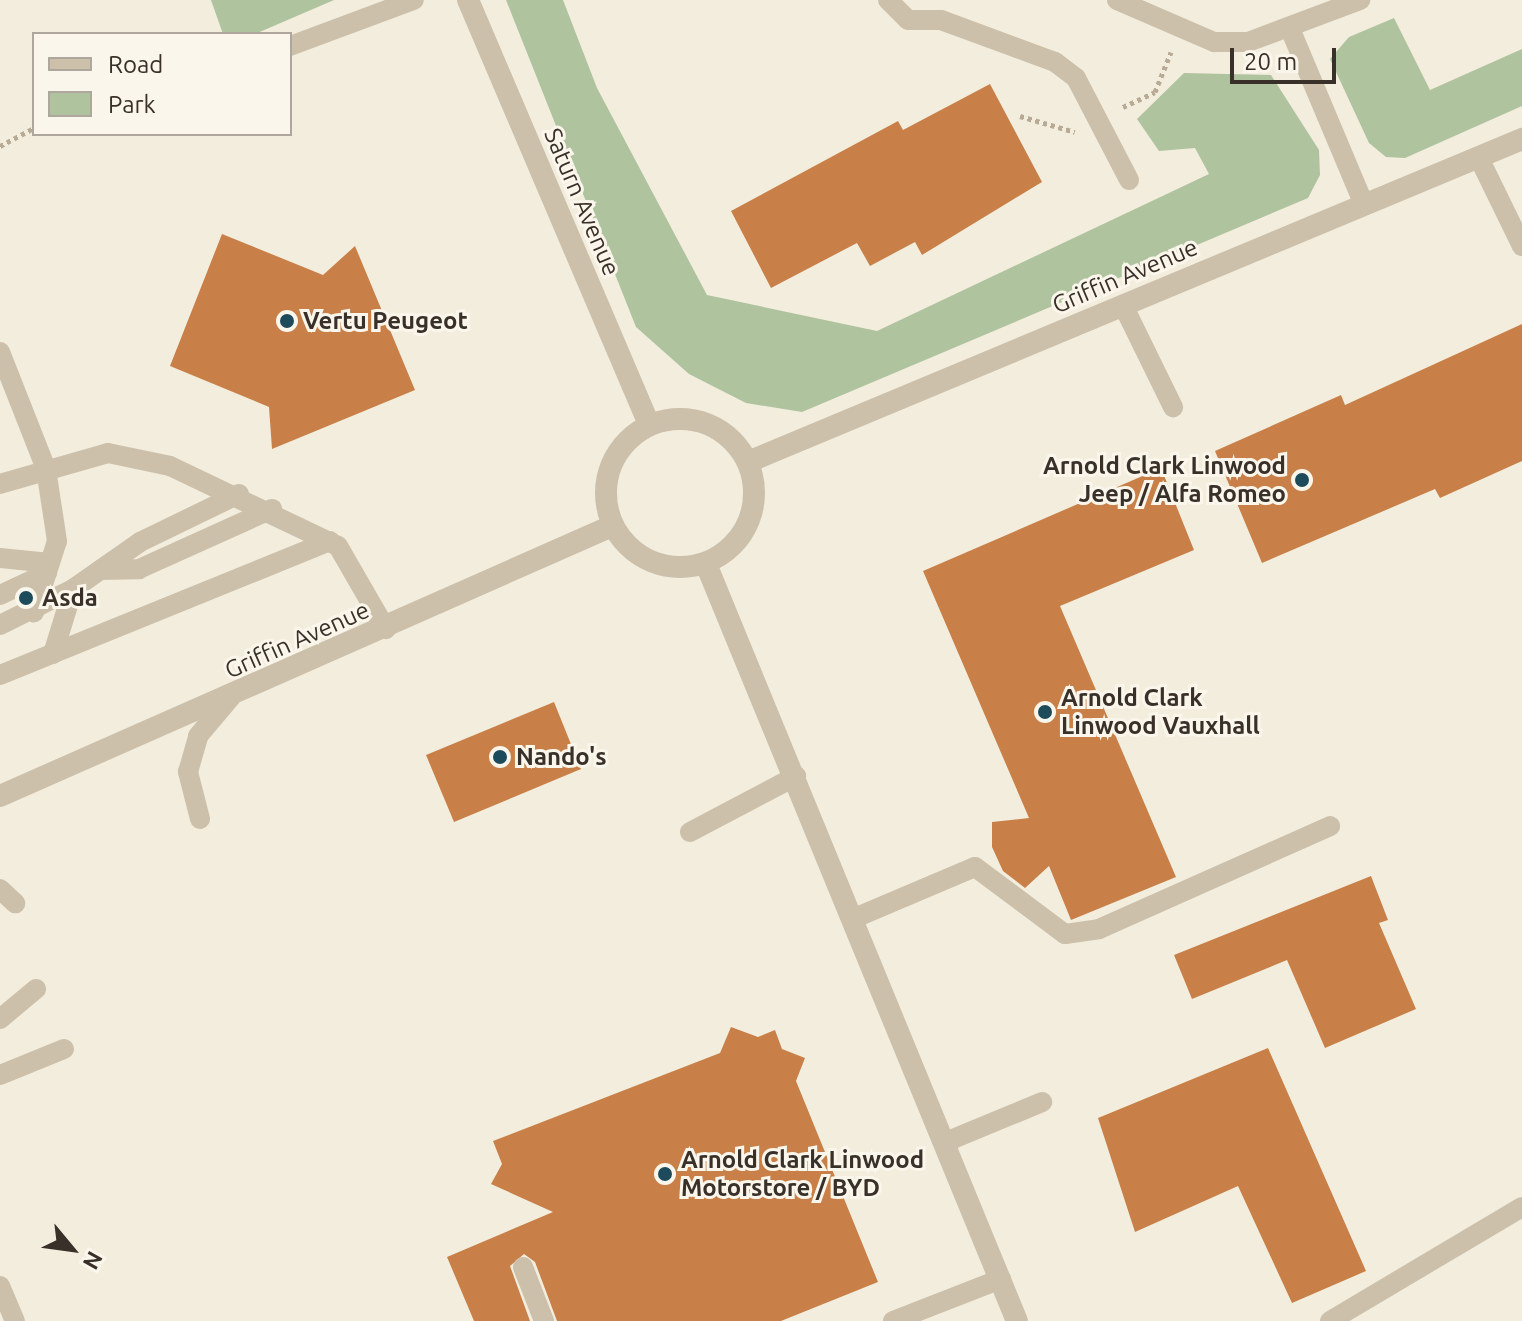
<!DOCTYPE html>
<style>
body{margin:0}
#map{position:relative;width:1522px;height:1321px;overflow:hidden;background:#f3edde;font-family:Ubuntu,sans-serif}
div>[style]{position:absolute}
.green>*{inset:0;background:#afc39e}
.building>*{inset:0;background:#c88048}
.path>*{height:5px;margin-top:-2.5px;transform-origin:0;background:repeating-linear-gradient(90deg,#b8aa94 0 4px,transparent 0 8px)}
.service>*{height:20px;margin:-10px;padding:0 10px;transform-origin:10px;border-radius:10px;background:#ccc0aa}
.minor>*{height:22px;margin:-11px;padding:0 11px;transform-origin:11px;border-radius:11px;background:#ccc0aa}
.minor>.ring{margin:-11px;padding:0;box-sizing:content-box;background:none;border:22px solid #ccc0aa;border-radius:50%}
.dots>*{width:22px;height:22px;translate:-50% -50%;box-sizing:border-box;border:4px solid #faf6eb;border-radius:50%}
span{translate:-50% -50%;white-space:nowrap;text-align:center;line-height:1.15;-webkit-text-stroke:6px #faf6eb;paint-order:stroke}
.street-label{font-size:24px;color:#393129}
.poi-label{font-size:24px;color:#393129;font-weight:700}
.left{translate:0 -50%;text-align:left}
.right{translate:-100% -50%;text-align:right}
.legend{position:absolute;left:32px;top:32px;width:260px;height:104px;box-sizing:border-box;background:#faf6eb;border:2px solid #ada79d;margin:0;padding:10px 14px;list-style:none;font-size:24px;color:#393129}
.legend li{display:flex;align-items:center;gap:16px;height:40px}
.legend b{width:40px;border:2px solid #ada79d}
.north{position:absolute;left:32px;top:1209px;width:80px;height:80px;-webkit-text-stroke:6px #faf6eb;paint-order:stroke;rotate:119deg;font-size:22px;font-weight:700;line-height:32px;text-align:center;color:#393129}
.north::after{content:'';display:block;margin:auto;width:28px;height:36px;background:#393129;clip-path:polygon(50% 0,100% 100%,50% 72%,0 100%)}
.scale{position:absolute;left:1230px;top:48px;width:106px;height:36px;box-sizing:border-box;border:4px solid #393129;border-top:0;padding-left:10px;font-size:24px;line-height:28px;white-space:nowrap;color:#393129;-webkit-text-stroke:6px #faf6eb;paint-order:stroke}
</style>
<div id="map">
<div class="green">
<i style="clip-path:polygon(211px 0,334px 0,255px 34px,223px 34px)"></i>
<i style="clip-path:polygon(506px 0,563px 0,597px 88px,707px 295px,877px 331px,1209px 174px,1195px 148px,1159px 151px,1137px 119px,1184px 73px,1271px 75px,1319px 150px,1320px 175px,1308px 198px,802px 412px,746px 403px,689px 374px,636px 327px)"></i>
<i style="clip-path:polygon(1394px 18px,1430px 90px,1522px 49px,1522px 106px,1405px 158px,1386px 157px,1369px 143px,1330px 59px,1349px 37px)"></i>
</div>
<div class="building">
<i style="clip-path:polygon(990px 84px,1042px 182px,922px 255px,915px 242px,870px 266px,857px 243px,771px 288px,731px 211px,898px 121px,903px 130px)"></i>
<i style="clip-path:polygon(222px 234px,323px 275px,355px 246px,415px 390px,272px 449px,269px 407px,170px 366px)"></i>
<i style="clip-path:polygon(1522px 324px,1522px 461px,1440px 498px,1435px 489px,1262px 563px,1215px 451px,1341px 395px,1345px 405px)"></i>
<i style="clip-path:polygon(1161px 468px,1194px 550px,1060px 606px,1176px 877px,1071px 920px,1049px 866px,1025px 888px,1003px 871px,992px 847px,992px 822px,1029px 818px,923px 571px)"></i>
<i style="clip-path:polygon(554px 702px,581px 769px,454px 822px,426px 755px)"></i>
<i style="clip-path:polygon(1371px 876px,1388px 920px,1379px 923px,1416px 1009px,1325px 1048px,1287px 960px,1192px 999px,1174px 955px)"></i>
<i style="clip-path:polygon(731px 1027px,758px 1037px,775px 1030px,782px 1049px,805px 1058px,796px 1081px,878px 1282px,781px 1321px,557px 1321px,535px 1262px,524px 1254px,510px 1266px,530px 1321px,474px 1321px,447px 1257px,553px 1212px,491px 1184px,502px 1164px,493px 1141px,720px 1053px)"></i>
<i style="clip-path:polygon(1268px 1048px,1366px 1271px,1292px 1303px,1238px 1186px,1135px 1232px,1098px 1118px)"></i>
</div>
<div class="path">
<i style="left:1123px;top:107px;width:35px;rotate:-25deg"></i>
<i style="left:1155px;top:92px;width:43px;rotate:-68.2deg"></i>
<i style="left:1020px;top:116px;width:57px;rotate:16.2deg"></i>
<i style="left:0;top:146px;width:38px;rotate:-28deg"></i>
</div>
<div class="service">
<i style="left:888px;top:0;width:28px;rotate:45deg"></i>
<i style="left:908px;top:20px;width:33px"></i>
<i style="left:941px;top:20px;width:121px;rotate:20.2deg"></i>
<i style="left:1055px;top:62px;width:26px;rotate:37deg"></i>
<i style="left:1076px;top:78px;width:115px;rotate:62.5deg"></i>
<i style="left:1117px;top:0;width:106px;rotate:23.4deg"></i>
<i style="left:1214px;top:42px;width:34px"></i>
<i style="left:1248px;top:42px;width:120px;rotate:-20.6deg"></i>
<i style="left:1291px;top:31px;width:186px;rotate:67.2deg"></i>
<i style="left:290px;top:46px;width:132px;rotate:-20.4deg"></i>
<i style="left:1479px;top:158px;width:98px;rotate:64deg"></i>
<i style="left:1123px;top:305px;width:114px;rotate:63.9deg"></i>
<i style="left:0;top:352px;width:126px;rotate:68.5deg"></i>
<i style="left:46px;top:469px;width:73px;rotate:81.3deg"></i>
<i style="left:57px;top:541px;width:75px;rotate:107.9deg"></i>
<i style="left:0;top:484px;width:112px;rotate:-16deg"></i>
<i style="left:108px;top:453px;width:63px;rotate:11.8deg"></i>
<i style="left:170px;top:466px;width:186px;rotate:25.5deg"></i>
<i style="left:338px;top:546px;width:96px;rotate:60deg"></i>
<i style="left:0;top:558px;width:50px;rotate:5.7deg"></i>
<i style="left:100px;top:570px;width:39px;rotate:-1deg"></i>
<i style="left:139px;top:569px;width:146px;rotate:-24.3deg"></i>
<i style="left:0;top:595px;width:52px;rotate:-25.1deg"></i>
<i style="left:0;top:625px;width:81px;rotate:-26.3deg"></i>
<i style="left:73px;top:589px;width:82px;rotate:-35deg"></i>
<i style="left:140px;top:542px;width:110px;rotate:-25.9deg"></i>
<i style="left:53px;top:654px;width:68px;rotate:-72.9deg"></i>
<i style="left:0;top:675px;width:356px;rotate:-22.1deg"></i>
<i style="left:200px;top:819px;width:49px;rotate:-104.3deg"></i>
<i style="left:188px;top:772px;width:37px;rotate:-74deg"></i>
<i style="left:198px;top:736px;width:51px;rotate:-49.8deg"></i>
<i style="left:690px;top:832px;width:120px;rotate:-27.8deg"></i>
<i style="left:0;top:889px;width:21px;rotate:43deg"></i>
<i style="left:857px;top:917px;width:128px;rotate:-23deg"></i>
<i style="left:975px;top:867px;width:112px;rotate:36.7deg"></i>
<i style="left:1065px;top:934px;width:34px;rotate:-8deg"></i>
<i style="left:1099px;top:929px;width:253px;rotate:-24deg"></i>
<i style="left:0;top:1019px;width:47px;rotate:-39.8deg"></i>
<i style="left:0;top:1075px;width:69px;rotate:-22.1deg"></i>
<i style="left:948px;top:1141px;width:102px;rotate:-22.5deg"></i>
<i style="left:523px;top:1267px;width:58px;rotate:68.7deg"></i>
<i style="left:0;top:1286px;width:38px;rotate:67deg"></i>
<i style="left:893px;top:1321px;width:116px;rotate:-21.3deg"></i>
<i style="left:1330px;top:1321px;width:223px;rotate:-30.7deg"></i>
</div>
<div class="minor">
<i style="left:468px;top:0;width:461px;rotate:66.9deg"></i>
<i class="ring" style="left:606px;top:419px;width:126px;height:126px"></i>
<i style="left:748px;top:462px;width:839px;rotate:-22.65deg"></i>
<i style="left:706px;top:564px;width:818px;rotate:67.67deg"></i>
<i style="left:0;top:796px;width:669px;rotate:-23.81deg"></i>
</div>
<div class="dots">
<i style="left:287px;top:321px;background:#1e4b5b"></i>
<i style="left:1302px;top:480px;background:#1e4b5b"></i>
<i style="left:26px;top:598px;background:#1e4b5b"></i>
<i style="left:1045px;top:712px;background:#1e4b5b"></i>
<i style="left:500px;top:757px;background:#1e4b5b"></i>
<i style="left:665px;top:1174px;background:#1e4b5b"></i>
</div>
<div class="street-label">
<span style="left:582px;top:202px;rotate:67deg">Saturn Avenue</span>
<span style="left:1125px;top:276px;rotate:-23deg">Griffin Avenue</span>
<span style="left:297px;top:640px;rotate:-24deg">Griffin Avenue</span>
</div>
<div class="poi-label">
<span class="left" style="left:303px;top:321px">Vertu Peugeot</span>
<span class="right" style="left:1286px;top:480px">Arnold Clark Linwood<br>Jeep / Alfa Romeo</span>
<span class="left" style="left:42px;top:598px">Asda</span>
<span class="left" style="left:1061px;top:712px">Arnold Clark<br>Linwood Vauxhall</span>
<span class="left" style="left:516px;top:757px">Nando's</span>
<span class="left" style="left:681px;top:1174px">Arnold Clark Linwood<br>Motorstore / BYD</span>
</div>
<ul class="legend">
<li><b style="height:10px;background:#ccc0aa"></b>Road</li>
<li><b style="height:22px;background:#afc39e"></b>Park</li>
</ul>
<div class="north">N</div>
<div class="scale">20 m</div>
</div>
